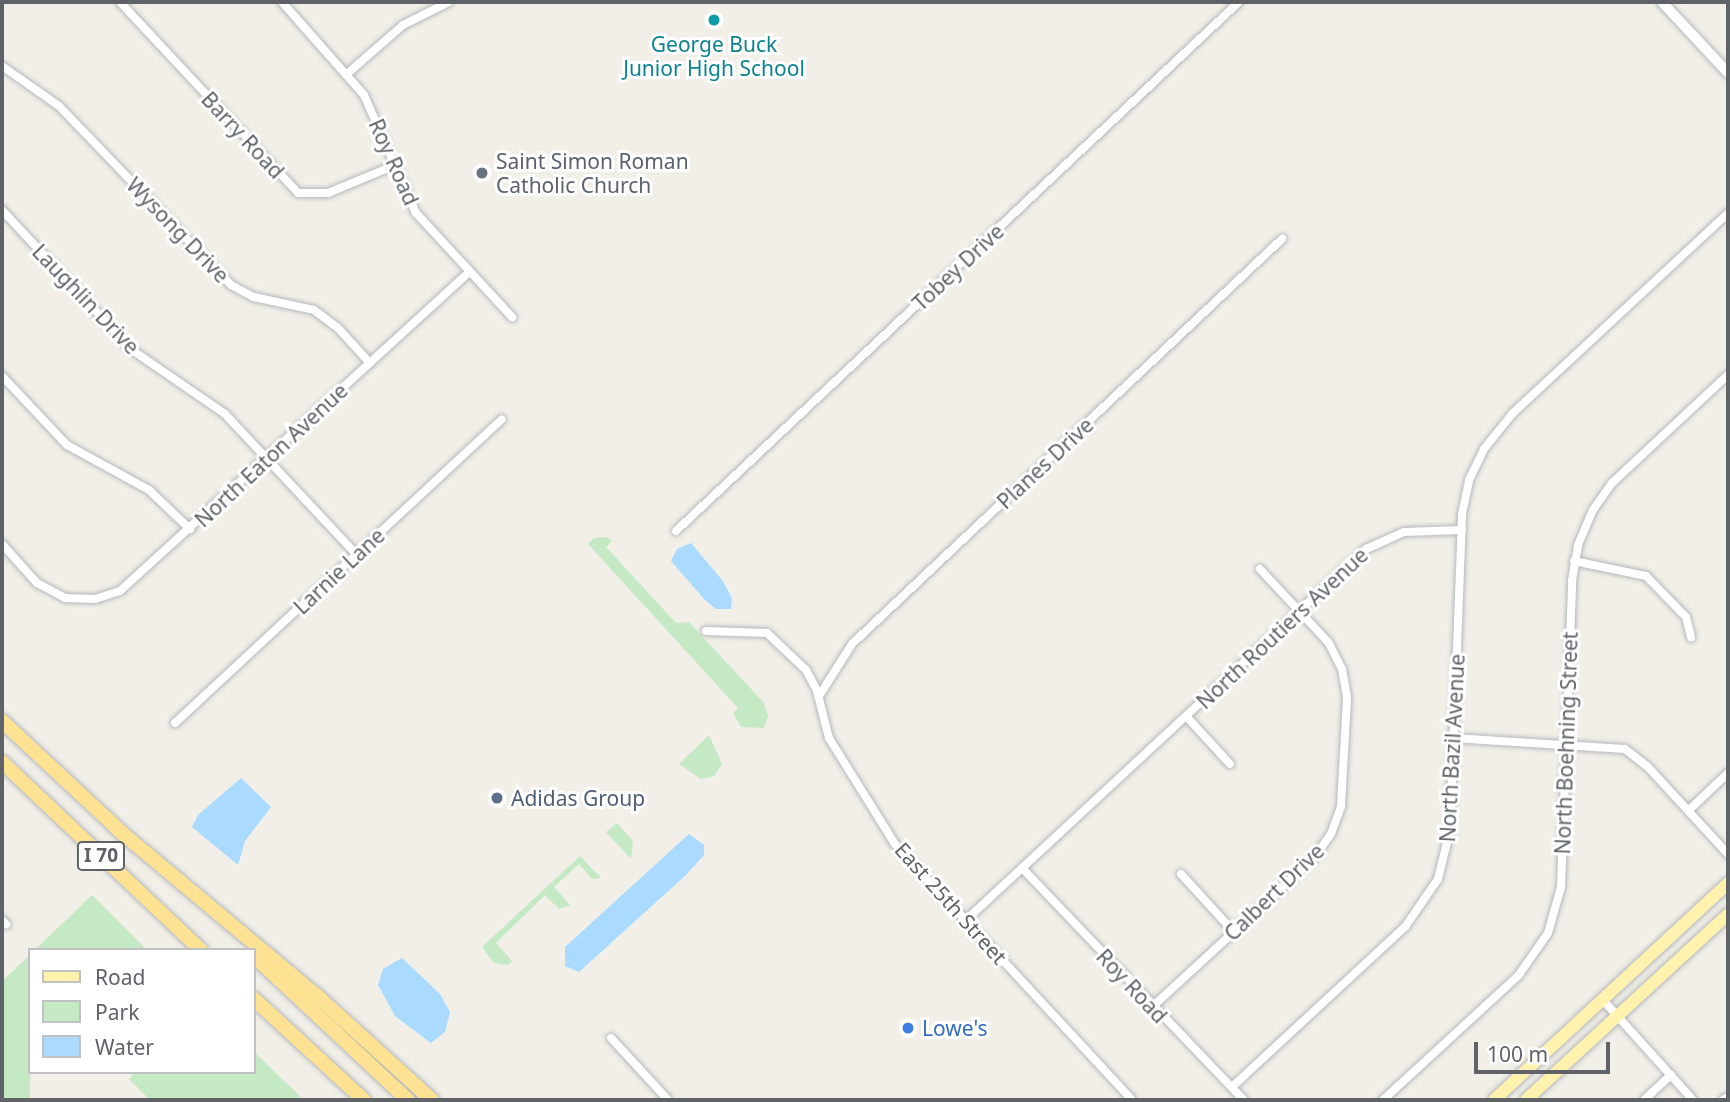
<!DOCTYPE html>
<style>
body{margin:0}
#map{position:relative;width:1730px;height:1102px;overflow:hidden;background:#f1efe8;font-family:"Noto Sans",sans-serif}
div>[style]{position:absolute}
.green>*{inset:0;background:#c5e8c5}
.water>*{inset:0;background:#aadaff}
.roads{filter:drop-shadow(0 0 2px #b5b8bc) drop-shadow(0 0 2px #b5b8bc)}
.minor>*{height:8px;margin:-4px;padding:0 4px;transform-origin:4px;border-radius:4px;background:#fff}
.secondary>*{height:10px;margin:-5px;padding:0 5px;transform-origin:5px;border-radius:5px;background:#fff}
.primary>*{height:12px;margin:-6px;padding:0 6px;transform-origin:6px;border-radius:6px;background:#fff2af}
.motorway>*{height:14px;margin:-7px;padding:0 7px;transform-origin:7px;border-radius:7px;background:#fde293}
.dots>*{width:19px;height:19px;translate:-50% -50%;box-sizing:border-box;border:4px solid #fff;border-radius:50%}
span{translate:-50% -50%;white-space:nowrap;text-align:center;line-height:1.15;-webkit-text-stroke:6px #fff;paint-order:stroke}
.shield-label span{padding:2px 5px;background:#fff;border:2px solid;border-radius:5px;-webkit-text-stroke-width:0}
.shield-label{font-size:19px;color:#5f6368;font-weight:700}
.culture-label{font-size:21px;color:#0d838f}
.street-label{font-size:21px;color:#5f6368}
.worship-label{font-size:21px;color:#5b616d}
.left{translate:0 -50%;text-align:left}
.service-label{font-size:21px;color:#4e5e75}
.shop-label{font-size:21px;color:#366cbe}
.frame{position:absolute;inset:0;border:4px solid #5f6368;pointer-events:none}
.legend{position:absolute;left:28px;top:948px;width:228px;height:126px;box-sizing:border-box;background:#fff;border:2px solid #bfc1c3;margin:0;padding:9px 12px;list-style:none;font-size:21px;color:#5f6368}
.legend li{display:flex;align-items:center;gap:14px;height:35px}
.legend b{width:35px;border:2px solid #bfc1c3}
.scale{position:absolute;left:1474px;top:1042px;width:136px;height:32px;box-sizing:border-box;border:4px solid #5f6368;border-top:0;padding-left:9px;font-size:21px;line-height:24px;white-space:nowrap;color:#5f6368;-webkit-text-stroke:5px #fff;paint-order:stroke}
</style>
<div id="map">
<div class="green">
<i style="clip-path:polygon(607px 537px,612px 541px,606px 547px,676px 623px,689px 622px,764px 703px,768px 716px,764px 728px,741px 727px,733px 713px,738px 708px,588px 544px,594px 538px)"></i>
<i style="clip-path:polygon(709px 735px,722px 764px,714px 776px,701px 779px,679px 764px)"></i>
<i style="clip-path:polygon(617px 823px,633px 841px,631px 859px,606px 832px)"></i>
<i style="clip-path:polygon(580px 856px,601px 878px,592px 879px,579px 864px,554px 887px,570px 905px,559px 909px,545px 895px,496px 943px,512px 961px,508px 965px,494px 963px,482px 947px)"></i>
<i style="clip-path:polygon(92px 895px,147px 950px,35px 950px)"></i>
<i style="clip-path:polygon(30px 955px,30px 1100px,2px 1100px,2px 981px)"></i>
<i style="clip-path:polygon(254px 1052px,304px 1100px,150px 1100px,129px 1079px,135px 1072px,254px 1072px)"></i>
</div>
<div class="water">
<i style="clip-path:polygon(691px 543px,722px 580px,732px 598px,731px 609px,716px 609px,704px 599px,671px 561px,677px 549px)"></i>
<i style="clip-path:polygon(241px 778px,271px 807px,245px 841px,238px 865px,192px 827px,198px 815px)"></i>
<i style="clip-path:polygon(689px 834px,704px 845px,704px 855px,686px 875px,579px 972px,565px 966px,565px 947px)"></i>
<i style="clip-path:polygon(402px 958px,440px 994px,450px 1012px,445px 1032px,431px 1043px,395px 1016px,378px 985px,383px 969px)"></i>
</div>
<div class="roads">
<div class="minor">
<i style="left:120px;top:2px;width:261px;rotate:47deg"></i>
<i style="left:298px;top:193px;width:30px"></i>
<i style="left:328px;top:193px;width:70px;rotate:-22.6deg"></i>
<i style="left:282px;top:2px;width:124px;rotate:48.6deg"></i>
<i style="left:364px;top:95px;width:129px;rotate:66.2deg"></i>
<i style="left:416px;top:213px;width:142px;rotate:47.3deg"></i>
<i style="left:2px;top:66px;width:70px;rotate:35.1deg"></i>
<i style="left:59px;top:106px;width:248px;rotate:46.1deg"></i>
<i style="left:231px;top:285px;width:26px;rotate:28deg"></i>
<i style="left:254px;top:297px;width:61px;rotate:12.2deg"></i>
<i style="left:314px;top:310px;width:30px;rotate:37deg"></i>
<i style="left:338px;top:328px;width:47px;rotate:47.6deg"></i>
<i style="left:348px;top:73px;width:73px;rotate:-41.1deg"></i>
<i style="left:403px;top:25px;width:51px;rotate:-26.6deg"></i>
<i style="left:2px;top:210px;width:191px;rotate:47.1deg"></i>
<i style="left:132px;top:350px;width:113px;rotate:34.5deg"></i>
<i style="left:225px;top:414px;width:193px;rotate:46.9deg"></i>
<i style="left:2px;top:376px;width:95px;rotate:46.7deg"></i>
<i style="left:67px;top:445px;width:94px;rotate:28.8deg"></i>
<i style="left:149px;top:490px;width:57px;rotate:43.6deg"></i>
<i style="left:676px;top:531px;width:773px;rotate:-43.22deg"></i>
<i style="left:2px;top:544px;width:52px;rotate:48.1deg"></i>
<i style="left:37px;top:583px;width:32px;rotate:28deg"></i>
<i style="left:65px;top:598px;width:30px;rotate:2deg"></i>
<i style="left:95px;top:599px;width:26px;rotate:-18deg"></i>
<i style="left:120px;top:591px;width:473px;rotate:-42.4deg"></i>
<i style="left:1574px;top:561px;width:74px;rotate:11.8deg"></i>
<i style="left:1646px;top:576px;width:57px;rotate:45.7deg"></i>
<i style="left:1686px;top:617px;width:21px;rotate:76deg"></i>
<i style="left:706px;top:631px;width:61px;rotate:1.9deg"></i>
<i style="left:767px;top:633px;width:54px;rotate:43.5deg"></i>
<i style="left:806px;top:670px;width:24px;rotate:62deg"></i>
<i style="left:817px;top:691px;width:49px;rotate:75.7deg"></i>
<i style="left:829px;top:738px;width:125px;rotate:58.1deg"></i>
<i style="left:895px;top:844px;width:349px;rotate:47.2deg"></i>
<i style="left:819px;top:696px;width:62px;rotate:-57.6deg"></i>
<i style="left:852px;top:644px;width:591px;rotate:-43.29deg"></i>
<i style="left:1186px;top:716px;width:65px;rotate:47.5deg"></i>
<i style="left:175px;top:723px;width:446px;rotate:-42.9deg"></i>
<i style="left:1453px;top:738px;width:172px;rotate:3.7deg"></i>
<i style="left:1625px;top:749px;width:28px;rotate:38deg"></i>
<i style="left:1647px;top:766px;width:120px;rotate:47.4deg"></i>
<i style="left:1689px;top:810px;width:54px;rotate:-43.5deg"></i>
<i style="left:1022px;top:868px;width:321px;rotate:46.3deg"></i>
<i style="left:1181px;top:874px;width:79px;rotate:47.6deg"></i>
<i style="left:2px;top:920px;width:6px;rotate:45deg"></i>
<i style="left:966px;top:920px;width:546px;rotate:-42.85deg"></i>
<i style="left:1366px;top:549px;width:42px;rotate:-24.1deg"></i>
<i style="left:1404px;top:532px;width:58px;rotate:-2deg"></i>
<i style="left:1603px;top:1000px;width:135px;rotate:48deg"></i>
<i style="left:1151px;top:1008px;width:222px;rotate:-42.6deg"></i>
<i style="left:1314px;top:858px;width:29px;rotate:-55deg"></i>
<i style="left:1331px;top:834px;width:30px;rotate:-70deg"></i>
<i style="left:1341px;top:806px;width:109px;rotate:-86.8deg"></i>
<i style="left:1347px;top:697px;width:28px;rotate:-100deg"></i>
<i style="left:1342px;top:669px;width:30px;rotate:-117deg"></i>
<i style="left:1328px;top:642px;width:100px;rotate:-133deg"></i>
<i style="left:611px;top:1038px;width:84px;rotate:47.4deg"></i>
<i style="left:1232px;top:1087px;width:236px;rotate:-42.8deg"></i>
<i style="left:1405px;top:927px;width:58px;rotate:-55.5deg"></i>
<i style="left:1438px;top:879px;width:50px;rotate:-76.2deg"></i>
<i style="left:1450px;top:830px;width:316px;rotate:-87.8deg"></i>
<i style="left:1462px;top:514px;width:35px;rotate:-78deg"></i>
<i style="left:1469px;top:480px;width:34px;rotate:-64deg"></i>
<i style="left:1484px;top:449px;width:46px;rotate:-51.1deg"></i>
<i style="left:1513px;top:413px;width:294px;rotate:-42.9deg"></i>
<i style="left:1383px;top:1100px;width:183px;rotate:-42.6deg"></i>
<i style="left:1518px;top:976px;width:52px;rotate:-55.1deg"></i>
<i style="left:1548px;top:933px;width:48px;rotate:-74.2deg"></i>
<i style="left:1561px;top:887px;width:307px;rotate:-87.9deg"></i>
<i style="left:1572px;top:580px;width:36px;rotate:-80deg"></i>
<i style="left:1578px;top:545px;width:38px;rotate:-67deg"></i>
<i style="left:1593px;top:510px;width:33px;rotate:-55deg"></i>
<i style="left:1612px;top:483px;width:158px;rotate:-43deg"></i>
<i style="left:1644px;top:1100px;width:37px;rotate:-43deg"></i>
<i style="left:1723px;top:1100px;width:6px;rotate:-31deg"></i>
</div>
<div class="secondary">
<i style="left:1662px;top:2px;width:97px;rotate:47.1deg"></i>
</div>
<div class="primary">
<i style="left:1494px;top:1100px;width:319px;rotate:-42.8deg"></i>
<i style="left:1526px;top:1100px;width:275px;rotate:-42.6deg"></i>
</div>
<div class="motorway">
<i style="left:2px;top:721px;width:166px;rotate:43deg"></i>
<i style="left:2px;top:762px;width:274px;rotate:43.4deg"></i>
<i style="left:116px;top:828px;width:261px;rotate:39.9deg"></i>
<i style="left:316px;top:995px;width:156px;rotate:42.2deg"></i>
<i style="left:254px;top:956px;width:211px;rotate:43.1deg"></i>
<i style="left:254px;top:999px;width:149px;rotate:42.6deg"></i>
</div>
</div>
<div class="dots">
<i style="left:714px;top:20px;background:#0f9aa8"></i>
<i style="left:482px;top:173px;background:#6b7280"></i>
<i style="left:497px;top:798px;background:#5c6f8a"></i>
<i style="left:908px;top:1028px;background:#3f7fe0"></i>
</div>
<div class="shield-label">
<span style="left:101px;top:856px">I 70</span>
</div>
<div class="culture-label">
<span style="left:714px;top:56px">George Buck<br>Junior High School</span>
</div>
<div class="street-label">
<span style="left:243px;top:135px;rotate:47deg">Barry Road</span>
<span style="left:394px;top:162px;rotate:66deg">Roy Road</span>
<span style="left:178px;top:230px;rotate:46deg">Wysong Drive</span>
<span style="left:958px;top:267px;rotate:-43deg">Tobey Drive</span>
<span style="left:86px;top:299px;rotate:46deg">Laughlin Drive</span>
<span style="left:271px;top:455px;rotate:-43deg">North Eaton Avenue</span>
<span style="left:1045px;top:463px;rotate:-43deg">Planes Drive</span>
<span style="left:339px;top:571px;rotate:-43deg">Larnie Lane</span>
<span style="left:1282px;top:628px;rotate:-43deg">North Routiers Avenue</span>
<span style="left:1566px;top:743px;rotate:-88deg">North Boehning Street</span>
<span style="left:1452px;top:748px;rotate:-87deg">North Bazil Avenue</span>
<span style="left:1274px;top:892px;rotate:-44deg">Calbert Drive</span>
<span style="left:951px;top:903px;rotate:48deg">East 25th Street</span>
<span style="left:1132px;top:986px;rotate:47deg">Roy Road</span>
</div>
<div class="worship-label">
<span class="left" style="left:496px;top:173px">Saint Simon Roman<br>Catholic Church</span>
</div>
<div class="service-label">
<span class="left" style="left:511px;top:798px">Adidas Group</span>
</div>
<div class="shop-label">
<span class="left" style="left:922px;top:1028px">Lowe's</span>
</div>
<div class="frame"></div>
<ul class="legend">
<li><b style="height:9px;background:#fff2af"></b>Road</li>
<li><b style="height:19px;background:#c5e8c5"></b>Park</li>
<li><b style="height:19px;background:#aadaff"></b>Water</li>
</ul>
<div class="scale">100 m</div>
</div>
